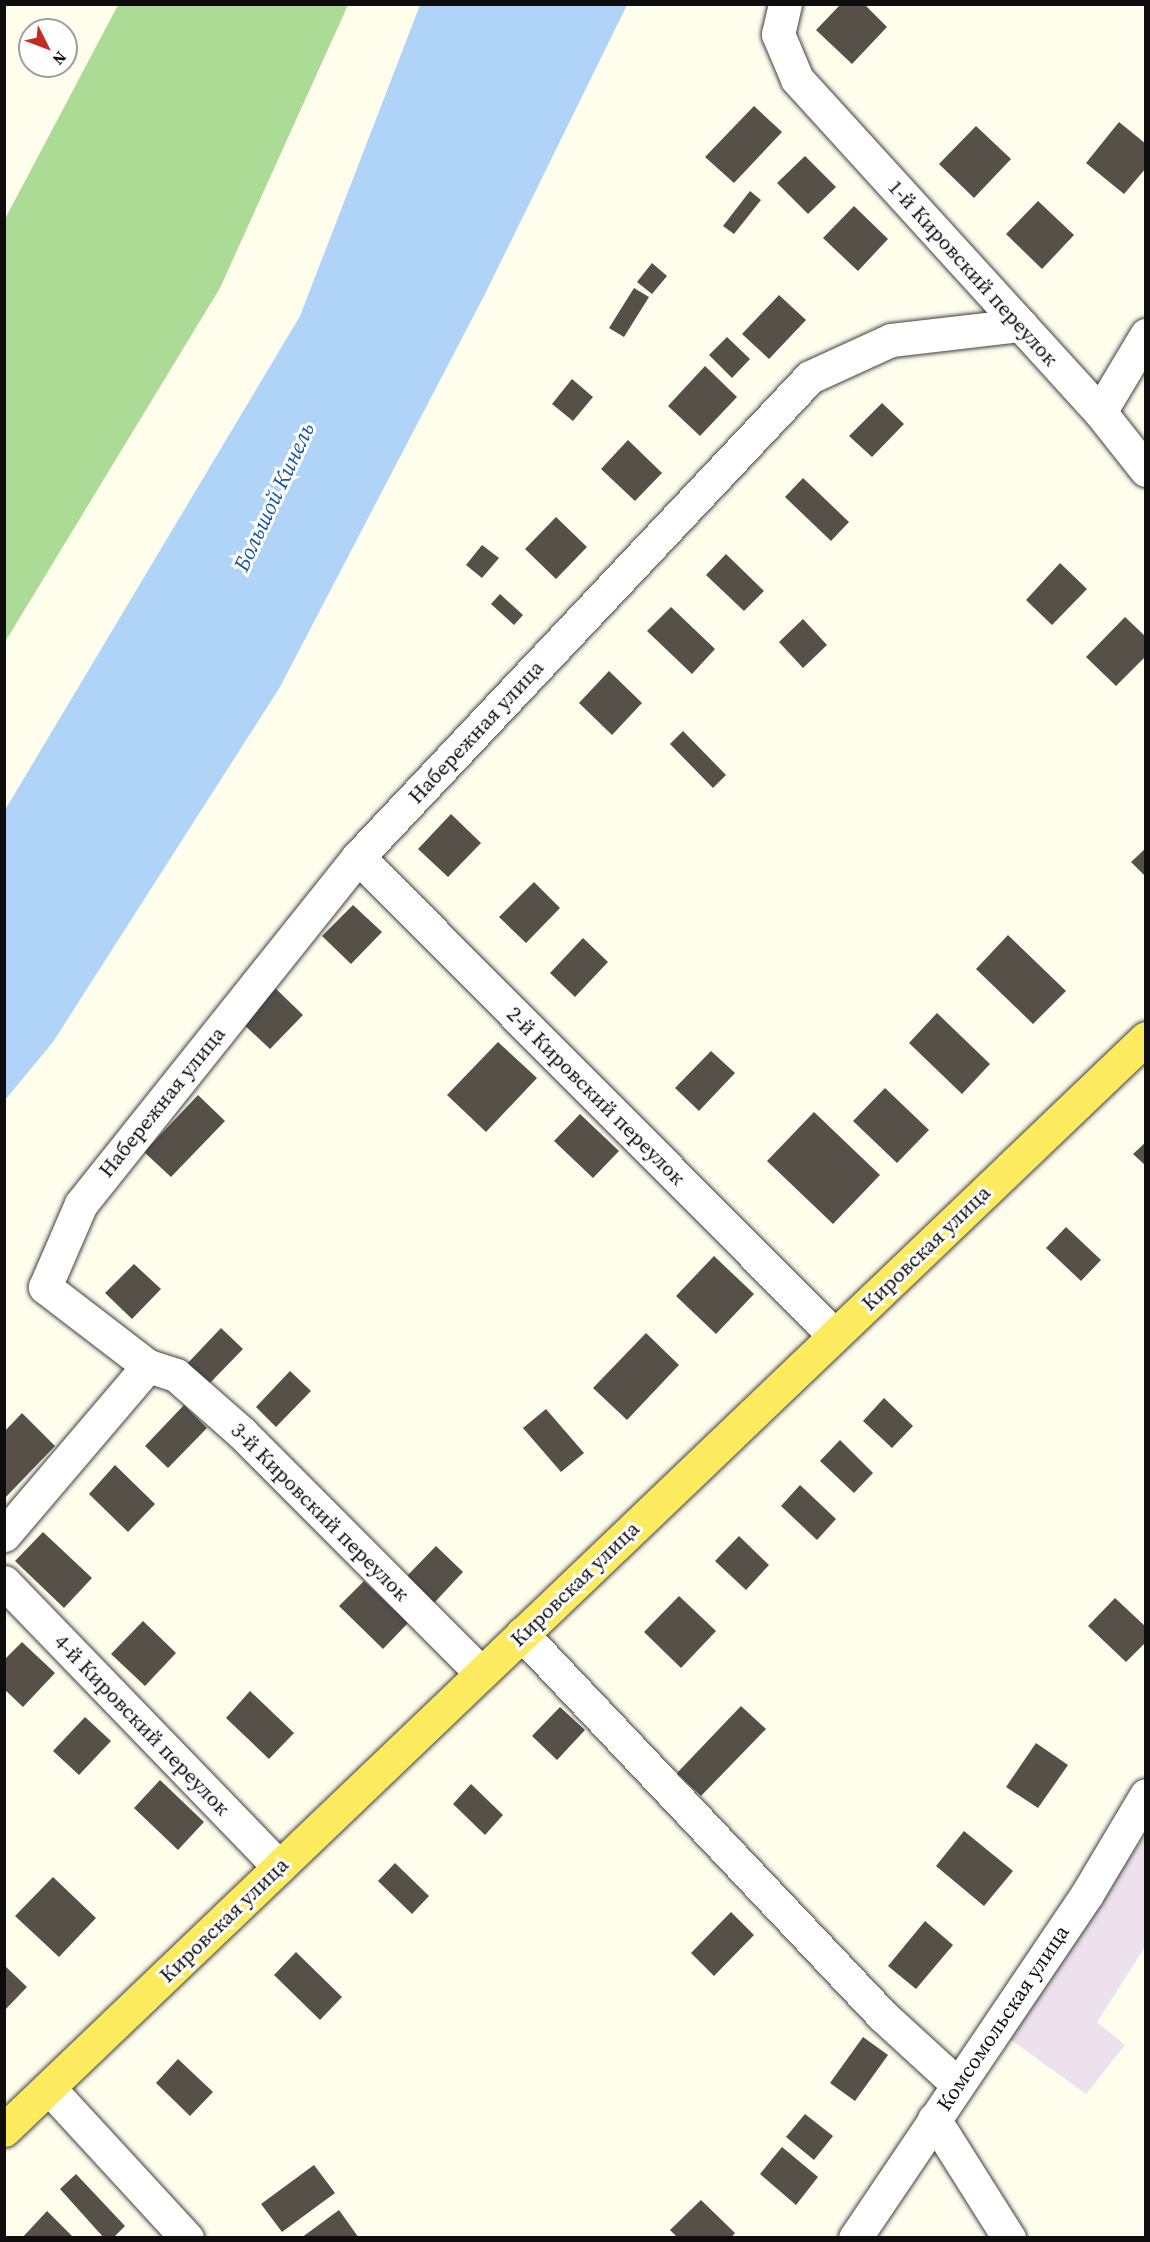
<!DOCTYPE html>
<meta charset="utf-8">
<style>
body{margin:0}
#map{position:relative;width:1150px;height:2242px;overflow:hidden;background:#fffeed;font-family:"Source Serif 4",serif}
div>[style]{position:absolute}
.industrial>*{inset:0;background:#ece1ec}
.forest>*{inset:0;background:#abdb94}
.water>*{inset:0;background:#b0d4f8}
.building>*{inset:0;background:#565049}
.roads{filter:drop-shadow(0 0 2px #404040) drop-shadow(0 0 2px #404040)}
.minor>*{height:33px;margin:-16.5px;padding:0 16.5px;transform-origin:16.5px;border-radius:16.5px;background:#fff}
.major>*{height:33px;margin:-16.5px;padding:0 16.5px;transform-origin:16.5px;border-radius:16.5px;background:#fcea5f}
span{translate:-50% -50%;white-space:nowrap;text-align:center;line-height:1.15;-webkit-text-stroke:6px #fff;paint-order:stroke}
.street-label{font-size:21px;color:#0d0d0d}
.water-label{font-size:22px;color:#1352a2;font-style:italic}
.frame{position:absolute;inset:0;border:6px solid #0d0d0d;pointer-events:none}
.north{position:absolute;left:18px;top:18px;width:60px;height:60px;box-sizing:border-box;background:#fff;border:2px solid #9e9e9e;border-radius:50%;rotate:132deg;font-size:16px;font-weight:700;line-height:24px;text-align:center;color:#0d0d0d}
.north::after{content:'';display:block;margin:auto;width:21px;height:27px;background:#c12d21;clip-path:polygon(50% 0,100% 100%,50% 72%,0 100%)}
</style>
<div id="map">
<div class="industrial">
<i style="clip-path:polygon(1145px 1835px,1145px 1947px,1097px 2022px,1125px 2045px,1086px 2094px,1007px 2037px)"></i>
</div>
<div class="forest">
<i style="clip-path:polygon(118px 5px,348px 5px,220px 288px,5px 642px,5px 219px)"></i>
</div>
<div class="water">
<i style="clip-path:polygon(420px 5px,627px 5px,484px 296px,280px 687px,53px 1042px,5px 1100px,5px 810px,300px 316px)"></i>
</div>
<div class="building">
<i style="clip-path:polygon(841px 4px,864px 4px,887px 27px,852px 64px,816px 30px)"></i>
<i style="clip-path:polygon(754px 106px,782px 132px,734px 183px,705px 157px)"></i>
<i style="clip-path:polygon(1119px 122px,1146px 144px,1146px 168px,1124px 194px,1086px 163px)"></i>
<i style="clip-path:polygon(976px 126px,1011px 159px,974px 198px,939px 164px)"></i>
<i style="clip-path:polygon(805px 156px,836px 187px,808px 214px,777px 183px)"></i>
<i style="clip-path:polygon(750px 191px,761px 200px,734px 234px,723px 226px)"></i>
<i style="clip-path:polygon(1038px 201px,1074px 235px,1042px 269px,1006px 234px)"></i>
<i style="clip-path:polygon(854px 206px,888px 239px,858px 271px,823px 238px)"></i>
<i style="clip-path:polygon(652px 263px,667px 276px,652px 294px,637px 282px)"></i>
<i style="clip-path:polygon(634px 288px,649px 297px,624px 337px,609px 328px)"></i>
<i style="clip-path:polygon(779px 295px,806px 320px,769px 359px,742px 334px)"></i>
<i style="clip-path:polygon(727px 337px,750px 359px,732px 378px,709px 355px)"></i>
<i style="clip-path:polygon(705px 366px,737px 397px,700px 436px,668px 406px)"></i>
<i style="clip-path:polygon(572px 379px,593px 397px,573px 421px,552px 404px)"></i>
<i style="clip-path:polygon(882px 403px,904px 424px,872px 457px,849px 436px)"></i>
<i style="clip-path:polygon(628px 440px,662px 473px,635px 501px,601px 469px)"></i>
<i style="clip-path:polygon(803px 478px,849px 522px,831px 541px,785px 497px)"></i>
<i style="clip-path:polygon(556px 517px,587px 547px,556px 579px,525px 549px)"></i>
<i style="clip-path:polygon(482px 545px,499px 558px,482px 578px,466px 565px)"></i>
<i style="clip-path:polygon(726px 554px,764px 591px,744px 611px,706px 575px)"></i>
<i style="clip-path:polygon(1060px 563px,1087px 589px,1052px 625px,1026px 600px)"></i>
<i style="clip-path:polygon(500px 594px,523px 615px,514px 625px,491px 604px)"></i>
<i style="clip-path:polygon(671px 607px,715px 649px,692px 674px,647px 631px)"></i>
<i style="clip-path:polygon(1125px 617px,1146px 637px,1146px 656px,1116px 686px,1086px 657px)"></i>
<i style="clip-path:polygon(803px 619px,827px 645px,803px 668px,779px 642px)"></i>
<i style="clip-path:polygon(609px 671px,642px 703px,612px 735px,579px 703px)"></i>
<i style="clip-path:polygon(683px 731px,726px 775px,713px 788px,670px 744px)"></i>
<i style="clip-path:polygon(451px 814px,481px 843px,448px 877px,418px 849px)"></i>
<i style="clip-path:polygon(1146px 848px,1146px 877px,1131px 862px)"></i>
<i style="clip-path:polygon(534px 882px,560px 908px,526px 943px,499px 917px)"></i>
<i style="clip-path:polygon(353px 905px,382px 932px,351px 964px,322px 936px)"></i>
<i style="clip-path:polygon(1008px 935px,1066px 991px,1033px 1024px,976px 969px)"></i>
<i style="clip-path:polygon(583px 938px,608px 962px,575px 997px,550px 973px)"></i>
<i style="clip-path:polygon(271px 984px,303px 1015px,270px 1049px,238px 1019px)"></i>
<i style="clip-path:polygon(937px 1013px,990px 1064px,962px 1094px,909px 1043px)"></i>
<i style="clip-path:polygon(498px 1042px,537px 1078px,486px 1132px,447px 1095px)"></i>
<i style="clip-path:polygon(711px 1051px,735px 1073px,699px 1111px,675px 1088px)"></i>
<i style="clip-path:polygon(885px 1088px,929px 1130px,897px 1163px,853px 1121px)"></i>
<i style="clip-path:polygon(198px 1095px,225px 1121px,171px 1177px,144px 1152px)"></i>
<i style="clip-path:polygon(814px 1112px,880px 1175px,833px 1224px,767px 1161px)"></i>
<i style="clip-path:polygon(580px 1114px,619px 1151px,593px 1178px,554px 1141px)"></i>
<i style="clip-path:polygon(1146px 1142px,1146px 1166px,1133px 1154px)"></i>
<i style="clip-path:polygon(1066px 1227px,1101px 1260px,1081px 1281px,1046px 1248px)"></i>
<i style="clip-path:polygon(714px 1256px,754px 1294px,716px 1334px,676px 1296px)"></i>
<i style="clip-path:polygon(134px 1264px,161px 1289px,132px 1319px,105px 1293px)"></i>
<i style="clip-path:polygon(221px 1328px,243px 1349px,208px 1385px,186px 1365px)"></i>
<i style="clip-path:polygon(646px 1333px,679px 1365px,627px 1420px,593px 1388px)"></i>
<i style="clip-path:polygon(290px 1371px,311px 1391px,276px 1427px,256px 1407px)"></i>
<i style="clip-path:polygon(884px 1398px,913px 1426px,892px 1448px,863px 1421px)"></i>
<i style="clip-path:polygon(184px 1405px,207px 1428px,168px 1468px,145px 1446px)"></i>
<i style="clip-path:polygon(546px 1409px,584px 1453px,561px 1472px,523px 1428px)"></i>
<i style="clip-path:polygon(22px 1413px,55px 1446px,4px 1499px,4px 1432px)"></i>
<i style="clip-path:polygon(840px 1440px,873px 1473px,854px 1493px,820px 1461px)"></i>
<i style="clip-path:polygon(115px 1465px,155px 1504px,128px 1532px,89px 1494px)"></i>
<i style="clip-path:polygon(800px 1485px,836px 1519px,817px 1540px,781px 1506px)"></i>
<i style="clip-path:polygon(43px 1532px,92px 1578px,64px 1608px,15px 1561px)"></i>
<i style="clip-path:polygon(739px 1536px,769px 1565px,746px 1590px,715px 1561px)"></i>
<i style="clip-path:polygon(436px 1546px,463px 1572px,434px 1603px,406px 1577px)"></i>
<i style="clip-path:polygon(364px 1581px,408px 1623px,383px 1649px,339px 1606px)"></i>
<i style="clip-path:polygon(679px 1596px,716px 1631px,681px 1668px,644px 1632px)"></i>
<i style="clip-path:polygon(1115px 1598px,1146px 1627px,1146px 1642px,1126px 1662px,1088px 1626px)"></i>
<i style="clip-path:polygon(143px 1621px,176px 1653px,145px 1686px,111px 1654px)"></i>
<i style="clip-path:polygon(22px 1642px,55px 1673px,23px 1707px,4px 1689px,4px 1660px)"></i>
<i style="clip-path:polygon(250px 1691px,294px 1733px,269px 1759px,226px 1718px)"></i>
<i style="clip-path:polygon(741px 1706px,766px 1729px,701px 1796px,677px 1773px)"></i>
<i style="clip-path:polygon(560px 1707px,585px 1730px,557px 1760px,532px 1736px)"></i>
<i style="clip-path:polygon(85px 1717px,111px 1741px,79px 1775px,53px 1751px)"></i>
<i style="clip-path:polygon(1036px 1743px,1068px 1765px,1038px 1808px,1006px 1787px)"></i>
<i style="clip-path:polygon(160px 1780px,204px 1822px,178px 1850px,134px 1808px)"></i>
<i style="clip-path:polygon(471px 1784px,503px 1815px,485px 1835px,453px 1804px)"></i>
<i style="clip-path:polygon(964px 1831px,1013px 1871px,984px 1906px,936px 1866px)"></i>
<i style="clip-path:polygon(395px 1863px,429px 1896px,412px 1914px,378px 1881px)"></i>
<i style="clip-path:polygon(53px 1877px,96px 1918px,59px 1957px,15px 1916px)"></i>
<i style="clip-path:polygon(731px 1912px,754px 1935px,714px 1976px,691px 1953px)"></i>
<i style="clip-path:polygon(925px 1921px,953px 1945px,916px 1989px,888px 1966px)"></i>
<i style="clip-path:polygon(296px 1952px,342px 1997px,320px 2020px,274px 1975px)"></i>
<i style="clip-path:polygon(4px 1965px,27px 1987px,4px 2011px)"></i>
<i style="clip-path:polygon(863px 2037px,888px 2055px,855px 2101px,830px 2083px)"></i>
<i style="clip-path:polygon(178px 2059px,213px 2092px,190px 2116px,156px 2083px)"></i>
<i style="clip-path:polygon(805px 2114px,833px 2136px,814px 2160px,786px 2137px)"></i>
<i style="clip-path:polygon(782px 2147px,818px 2177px,796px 2205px,760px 2174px)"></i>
<i style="clip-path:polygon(314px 2165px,335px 2193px,282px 2232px,261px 2204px)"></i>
<i style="clip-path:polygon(76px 2174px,125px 2226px,113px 2238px,104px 2238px,60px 2189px)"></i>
<i style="clip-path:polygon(701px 2200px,735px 2233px,731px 2238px,678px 2238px,670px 2230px)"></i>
<i style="clip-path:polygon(339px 2210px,359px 2238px,301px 2238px)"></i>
<i style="clip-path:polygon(47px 2211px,74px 2238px,22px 2238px)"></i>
</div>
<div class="roads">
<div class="minor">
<i style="left:785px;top:4px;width:31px;rotate:103deg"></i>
<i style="left:778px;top:34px;width:49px;rotate:67.1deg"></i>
<i style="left:797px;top:79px;width:450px;rotate:47.7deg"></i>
<i style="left:1100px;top:412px;width:74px;rotate:51.6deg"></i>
<i style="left:1100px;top:412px;width:90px;rotate:-59.1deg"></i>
<i style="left:358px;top:857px;width:675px;rotate:45.12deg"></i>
<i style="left:4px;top:1535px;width:222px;rotate:-49.6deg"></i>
<i style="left:4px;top:1582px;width:396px;rotate:46deg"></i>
<i style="left:522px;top:1634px;width:526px;rotate:46.62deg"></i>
<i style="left:883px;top:2016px;width:99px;rotate:42.5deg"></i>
<i style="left:481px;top:1673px;width:339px;rotate:-134.9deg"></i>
<i style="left:242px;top:1433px;width:88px;rotate:-138.7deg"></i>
<i style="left:176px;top:1375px;width:29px;rotate:-162deg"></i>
<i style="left:148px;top:1366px;width:130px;rotate:-142.5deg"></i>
<i style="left:45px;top:1287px;width:90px;rotate:-66.6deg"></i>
<i style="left:81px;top:1204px;width:444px;rotate:-51.4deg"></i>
<i style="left:358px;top:857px;width:659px;rotate:-46.72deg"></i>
<i style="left:810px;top:377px;width:89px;rotate:-24.6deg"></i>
<i style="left:891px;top:340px;width:131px;rotate:-6.6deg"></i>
<i style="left:49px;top:2088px;width:204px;rotate:47.4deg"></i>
<i style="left:934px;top:2119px;width:141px;rotate:57.8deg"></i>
<i style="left:855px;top:2238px;width:415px;rotate:-56deg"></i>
<i style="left:1087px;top:1894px;width:115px;rotate:-59.2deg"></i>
</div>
<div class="major">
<i style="left:4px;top:2130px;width:1580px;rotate:-43.72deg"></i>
</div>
</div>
<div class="street-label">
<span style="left:973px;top:273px;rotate:48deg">1-й Кировский переулок</span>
<span style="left:476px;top:732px;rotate:-47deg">Набережная улица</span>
<span style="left:596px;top:1096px;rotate:45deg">2-й Кировский переулок</span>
<span style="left:162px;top:1102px;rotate:-51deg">Набережная улица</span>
<span style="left:926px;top:1248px;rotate:-44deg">Кировская улица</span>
<span style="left:320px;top:1512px;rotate:45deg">3-й Кировский переулок</span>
<span style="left:575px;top:1584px;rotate:-44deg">Кировская улица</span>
<span style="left:142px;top:1725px;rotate:46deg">4-й Кировский переулок</span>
<span style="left:224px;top:1920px;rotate:-44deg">Кировская улица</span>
<span style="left:1003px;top:2018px;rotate:-56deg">Комсомольская улица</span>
</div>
<div class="water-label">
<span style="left:274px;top:497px;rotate:-65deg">Большой Кинель</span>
</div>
<div class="frame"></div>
<div class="north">N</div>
</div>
